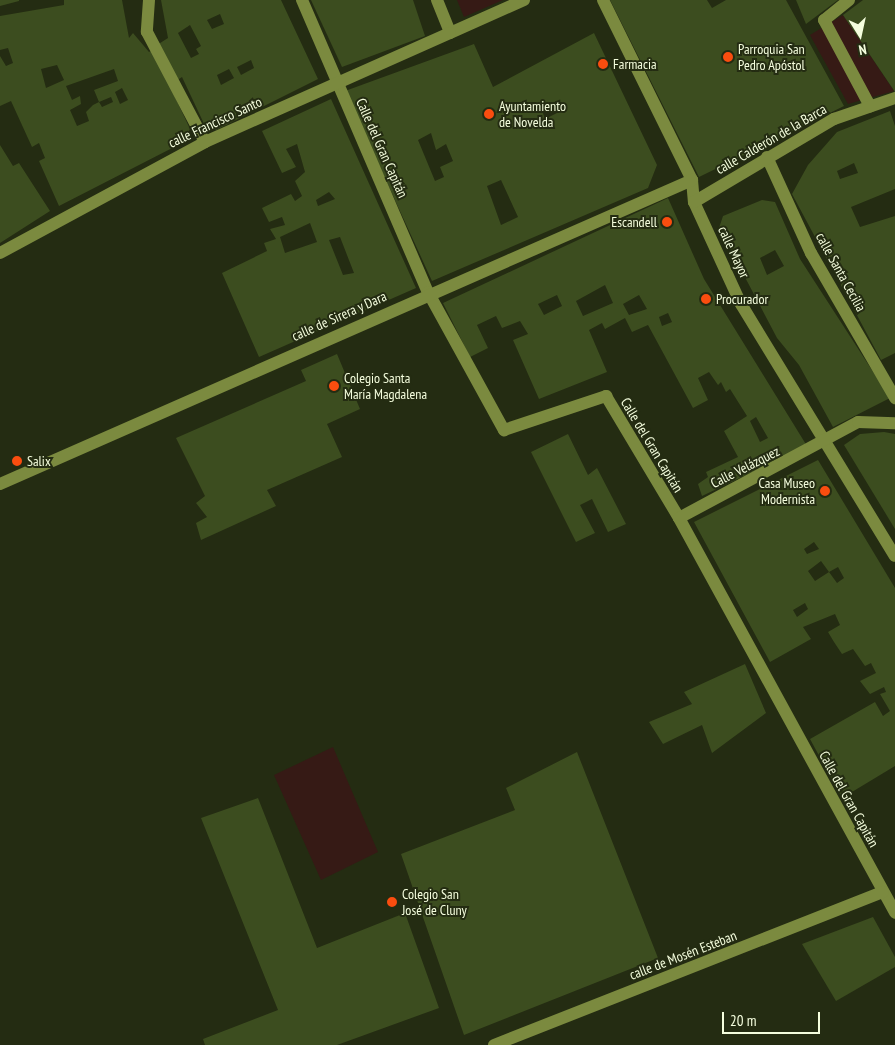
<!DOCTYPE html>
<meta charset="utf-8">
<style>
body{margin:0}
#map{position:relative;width:895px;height:1045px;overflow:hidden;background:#242c12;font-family:"PT Sans Narrow",sans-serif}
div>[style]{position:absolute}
.green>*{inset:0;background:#361a15}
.building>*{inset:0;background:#3c4d1f}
.minor>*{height:12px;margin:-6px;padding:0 6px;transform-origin:6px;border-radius:6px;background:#7b8a3f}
.dots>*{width:14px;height:14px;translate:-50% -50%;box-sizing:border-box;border:2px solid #242c12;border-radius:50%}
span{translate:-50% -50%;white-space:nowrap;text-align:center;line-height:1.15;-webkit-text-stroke:4px #242c12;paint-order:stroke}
.poi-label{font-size:14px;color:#f5fede}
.left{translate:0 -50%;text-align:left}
.right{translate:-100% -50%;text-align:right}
.street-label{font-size:14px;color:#f5fede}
.north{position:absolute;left:835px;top:10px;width:50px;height:50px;-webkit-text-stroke:4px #242c12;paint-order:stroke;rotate:170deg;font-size:14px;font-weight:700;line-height:20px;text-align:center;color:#f5fede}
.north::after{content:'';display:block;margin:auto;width:18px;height:22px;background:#f5fede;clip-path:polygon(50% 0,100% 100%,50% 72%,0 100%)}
.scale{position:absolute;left:722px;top:1012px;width:98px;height:22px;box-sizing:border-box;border:2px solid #f5fede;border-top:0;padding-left:6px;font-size:15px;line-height:18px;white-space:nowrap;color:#f5fede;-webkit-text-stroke:4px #242c12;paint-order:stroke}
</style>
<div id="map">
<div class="green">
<i style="clip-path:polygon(457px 0,503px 0,464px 17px)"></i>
<i style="clip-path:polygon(843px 15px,894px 91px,848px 104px,810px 35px)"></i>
<i style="clip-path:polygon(333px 747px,378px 852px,321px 880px,274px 775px)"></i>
</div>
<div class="building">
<i style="clip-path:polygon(0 0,19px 0,19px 1px,0 6px)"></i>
<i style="clip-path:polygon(evenodd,64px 0,122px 0,129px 38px,133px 33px,149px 52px,153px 50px,190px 129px,182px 143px,59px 206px,39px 161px,45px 158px,39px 143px,32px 147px,11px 101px,0 106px,0 56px,6px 66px,13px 63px,8px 48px,0 50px,0 16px,64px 5px,64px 0,57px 65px,64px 80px,46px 88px,41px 69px,57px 65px,64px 0,114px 69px,118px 81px,94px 90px,99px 102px,111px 97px,113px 102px,102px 107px,99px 102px,93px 105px,86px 112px,89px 121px,77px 126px,70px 110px,81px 104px,80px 96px,72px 100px,66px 86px,114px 69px,64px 0,122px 88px,128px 100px,120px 104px,115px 92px,122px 88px)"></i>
<i style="clip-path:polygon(evenodd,161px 0,281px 0,318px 79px,216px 130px,206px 128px,182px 77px,176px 81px,157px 45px,168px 38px,161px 0,220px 14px,224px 24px,212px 29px,207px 20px,220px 14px,161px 0,190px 25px,201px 46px,196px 49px,199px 54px,191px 58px,178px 33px,190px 25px,161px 0,251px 60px,254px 68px,241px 75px,237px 67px,251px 60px,161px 0,229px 69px,234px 78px,221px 85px,217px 75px,229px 69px)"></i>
<i style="clip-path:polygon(311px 0,413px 0,425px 36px,342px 67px)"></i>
<i style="clip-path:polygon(610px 0,707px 0,712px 8px,726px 0,786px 0,844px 106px,699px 177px)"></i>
<i style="clip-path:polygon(796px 0,838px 0,806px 24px)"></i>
<i style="clip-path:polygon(863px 0,895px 0,895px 92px,843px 15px)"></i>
<i style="clip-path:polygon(evenodd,594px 33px,657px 165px,648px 188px,432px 281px,345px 91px,474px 44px,493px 87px,594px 33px,556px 101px,561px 111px,545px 119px,558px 152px,545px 119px,542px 110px,556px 101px,594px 33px,431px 133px,436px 150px,446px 144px,453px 161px,440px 167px,444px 177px,435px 181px,418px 140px,431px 133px,594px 33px,501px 180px,518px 217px,501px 225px,487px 186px,501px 180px)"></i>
<i style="clip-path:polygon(evenodd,331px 99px,416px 288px,259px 357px,222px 273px,267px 251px,264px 243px,276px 239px,270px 229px,285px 225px,282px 217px,269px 222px,262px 208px,291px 194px,295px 201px,302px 196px,295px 181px,305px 172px,297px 144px,286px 149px,296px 167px,282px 173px,262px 131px,331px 99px,329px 192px,335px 199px,318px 206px,316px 200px,329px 192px,331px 99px,310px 223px,317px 242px,285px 253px,280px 237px,310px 223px,331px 99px,340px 237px,354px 273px,343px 275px,329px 240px,340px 237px)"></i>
<i style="clip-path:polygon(evenodd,890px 111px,895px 126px,895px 189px,851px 207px,860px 227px,895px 216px,895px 353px,881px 360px,792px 194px,808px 165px,837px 132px,890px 111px,854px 163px,858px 173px,840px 179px,837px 171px,854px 163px)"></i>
<i style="clip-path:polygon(0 145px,13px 166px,19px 163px,50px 211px,0 243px)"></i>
<i style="clip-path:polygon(evenodd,668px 198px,704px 279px,807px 446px,702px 496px,698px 484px,708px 477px,706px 472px,738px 457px,724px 431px,747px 416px,730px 389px,726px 392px,721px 382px,718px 385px,709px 372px,698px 378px,708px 400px,693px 408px,648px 325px,632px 332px,625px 318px,605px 329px,602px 323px,589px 330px,607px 372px,539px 399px,513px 340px,528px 334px,520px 321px,502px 328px,496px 316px,477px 325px,488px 348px,470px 357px,443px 303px,668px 198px,605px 285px,613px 303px,583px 316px,576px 301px,605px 285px,668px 198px,557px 295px,562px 306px,544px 315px,538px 304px,557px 295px,668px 198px,639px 295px,647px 309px,629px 315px,623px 304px,639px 295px,668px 198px,668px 313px,672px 322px,662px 326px,659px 317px,668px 313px,668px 198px,756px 417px,768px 438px,760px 442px,750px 421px,756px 417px)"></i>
<i style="clip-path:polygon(evenodd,762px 200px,775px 202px,800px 259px,890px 398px,833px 427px,799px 365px,777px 338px,719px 228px,723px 216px,762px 200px,775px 250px,784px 266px,767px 275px,760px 258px,775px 250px)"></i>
<i style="clip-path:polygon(337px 354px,360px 409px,327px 424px,342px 457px,267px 490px,276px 506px,201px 540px,196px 523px,207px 517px,196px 503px,205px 496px,176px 438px,306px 381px,301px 370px)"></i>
<i style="clip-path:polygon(884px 432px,895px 434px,895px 529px,844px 445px,860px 434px)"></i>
<i style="clip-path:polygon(568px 434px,588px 475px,597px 468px,626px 524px,608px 532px,592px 499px,580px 505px,595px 533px,576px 542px,531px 452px)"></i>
<i style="clip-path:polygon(evenodd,818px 460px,895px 588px,895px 766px,842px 798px,810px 739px,875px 702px,883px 716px,890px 711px,880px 694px,886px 692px,884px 687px,870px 694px,860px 681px,876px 673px,871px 663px,865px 666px,853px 649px,842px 654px,834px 642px,828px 632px,840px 625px,835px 614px,803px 627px,811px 639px,770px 662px,694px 522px,818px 460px,814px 542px,819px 549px,807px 554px,804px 549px,814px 542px,818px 460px,821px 561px,829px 572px,838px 567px,844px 578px,837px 583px,829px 572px,815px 581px,808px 571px,821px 561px,818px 460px,805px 603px,808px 609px,797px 617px,793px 610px,805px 603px)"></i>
<i style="clip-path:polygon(745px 664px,766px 713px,712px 753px,702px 725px,663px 744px,649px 722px,692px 704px,684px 692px)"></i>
<i style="clip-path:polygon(577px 752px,658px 958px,464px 1035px,401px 854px,515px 810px,506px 788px)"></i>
<i style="clip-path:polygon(258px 798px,317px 948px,405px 913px,439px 1008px,337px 1045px,205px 1045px,203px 1039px,278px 1010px,201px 818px)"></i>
<i style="clip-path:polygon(873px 917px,895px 957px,895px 967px,836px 1001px,802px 944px)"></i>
</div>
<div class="minor">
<i style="left:149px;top:0;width:32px;rotate:94deg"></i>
<i style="left:147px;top:32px;width:124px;rotate:62.2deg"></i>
<i style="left:302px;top:0;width:318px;rotate:66.7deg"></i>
<i style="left:428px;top:292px;width:158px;rotate:61.2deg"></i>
<i style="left:504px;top:430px;width:108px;rotate:-18.4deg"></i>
<i style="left:606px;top:396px;width:142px;rotate:59.1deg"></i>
<i style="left:679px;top:518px;width:450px;rotate:61.3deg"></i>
<i style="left:437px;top:0;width:35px;rotate:68deg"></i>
<i style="left:450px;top:33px;width:81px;rotate:-24deg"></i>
<i style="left:603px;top:0;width:201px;rotate:63.7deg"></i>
<i style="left:692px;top:180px;width:22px;rotate:85deg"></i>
<i style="left:694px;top:202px;width:112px;rotate:65.3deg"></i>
<i style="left:741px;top:304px;width:295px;rotate:58.6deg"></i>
<i style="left:849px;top:0;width:32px;rotate:141deg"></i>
<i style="left:824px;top:20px;width:98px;rotate:61.9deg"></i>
<i style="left:767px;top:157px;width:106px;rotate:65.4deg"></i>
<i style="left:811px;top:253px;width:168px;rotate:59.9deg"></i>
<i style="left:694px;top:202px;width:163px;rotate:-30.7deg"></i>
<i style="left:834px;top:119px;width:65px;rotate:-19deg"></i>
<i style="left:0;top:253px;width:233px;rotate:-28.4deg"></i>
<i style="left:205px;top:142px;width:268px;rotate:-24deg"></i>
<i style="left:0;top:484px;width:756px;rotate:-23.72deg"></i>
<i style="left:679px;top:518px;width:203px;rotate:-28.2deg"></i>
<i style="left:858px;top:422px;width:37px;rotate:2deg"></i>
<i style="left:494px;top:1045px;width:418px;rotate:-21.5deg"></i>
</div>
<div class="dots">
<i style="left:728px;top:57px;background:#fa4d0f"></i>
<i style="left:603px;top:64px;background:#fa4d0f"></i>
<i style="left:489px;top:114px;background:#fa4d0f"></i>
<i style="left:667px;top:222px;background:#fa4d0f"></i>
<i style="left:706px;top:299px;background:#fa4d0f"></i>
<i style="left:334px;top:386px;background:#fa4d0f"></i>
<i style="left:17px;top:461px;background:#fa4d0f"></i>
<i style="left:825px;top:491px;background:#fa4d0f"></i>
<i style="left:392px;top:902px;background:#fa4d0f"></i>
</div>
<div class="poi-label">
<span class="left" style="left:738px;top:57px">Parroquia San<br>Pedro Apóstol</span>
<span class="left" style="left:613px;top:64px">Farmacia</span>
<span class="left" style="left:499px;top:114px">Ayuntamiento<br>de Novelda</span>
<span class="right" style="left:657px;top:222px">Escandell</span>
<span class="left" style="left:716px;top:299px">Procurador</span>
<span class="left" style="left:344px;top:386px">Colegio Santa<br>María Magdalena</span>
<span class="left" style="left:27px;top:461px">Salix</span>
<span class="right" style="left:815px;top:491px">Casa Museo<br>Modernista</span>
<span class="left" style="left:402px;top:902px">Colegio San<br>José de Cluny</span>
</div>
<div class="street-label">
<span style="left:215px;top:122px;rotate:-25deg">calle Francisco Santo</span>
<span style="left:771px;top:139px;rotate:-30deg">calle Calderón de la Barca</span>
<span style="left:382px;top:148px;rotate:66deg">Calle del Gran Capitán</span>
<span style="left:734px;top:252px;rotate:65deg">calle Mayor</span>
<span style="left:841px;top:272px;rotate:61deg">calle Santa Cecilia</span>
<span style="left:339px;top:316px;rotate:-24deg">calle de Sirera y Dara</span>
<span style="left:652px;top:445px;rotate:59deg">Calle del Gran Capitán</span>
<span style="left:745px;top:467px;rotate:-27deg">Calle Velázquez</span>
<span style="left:849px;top:799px;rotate:61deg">Calle del Gran Capitán</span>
<span style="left:683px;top:955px;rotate:-21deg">calle de Mosén Esteban</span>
</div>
<div class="north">N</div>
<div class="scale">20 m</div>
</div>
